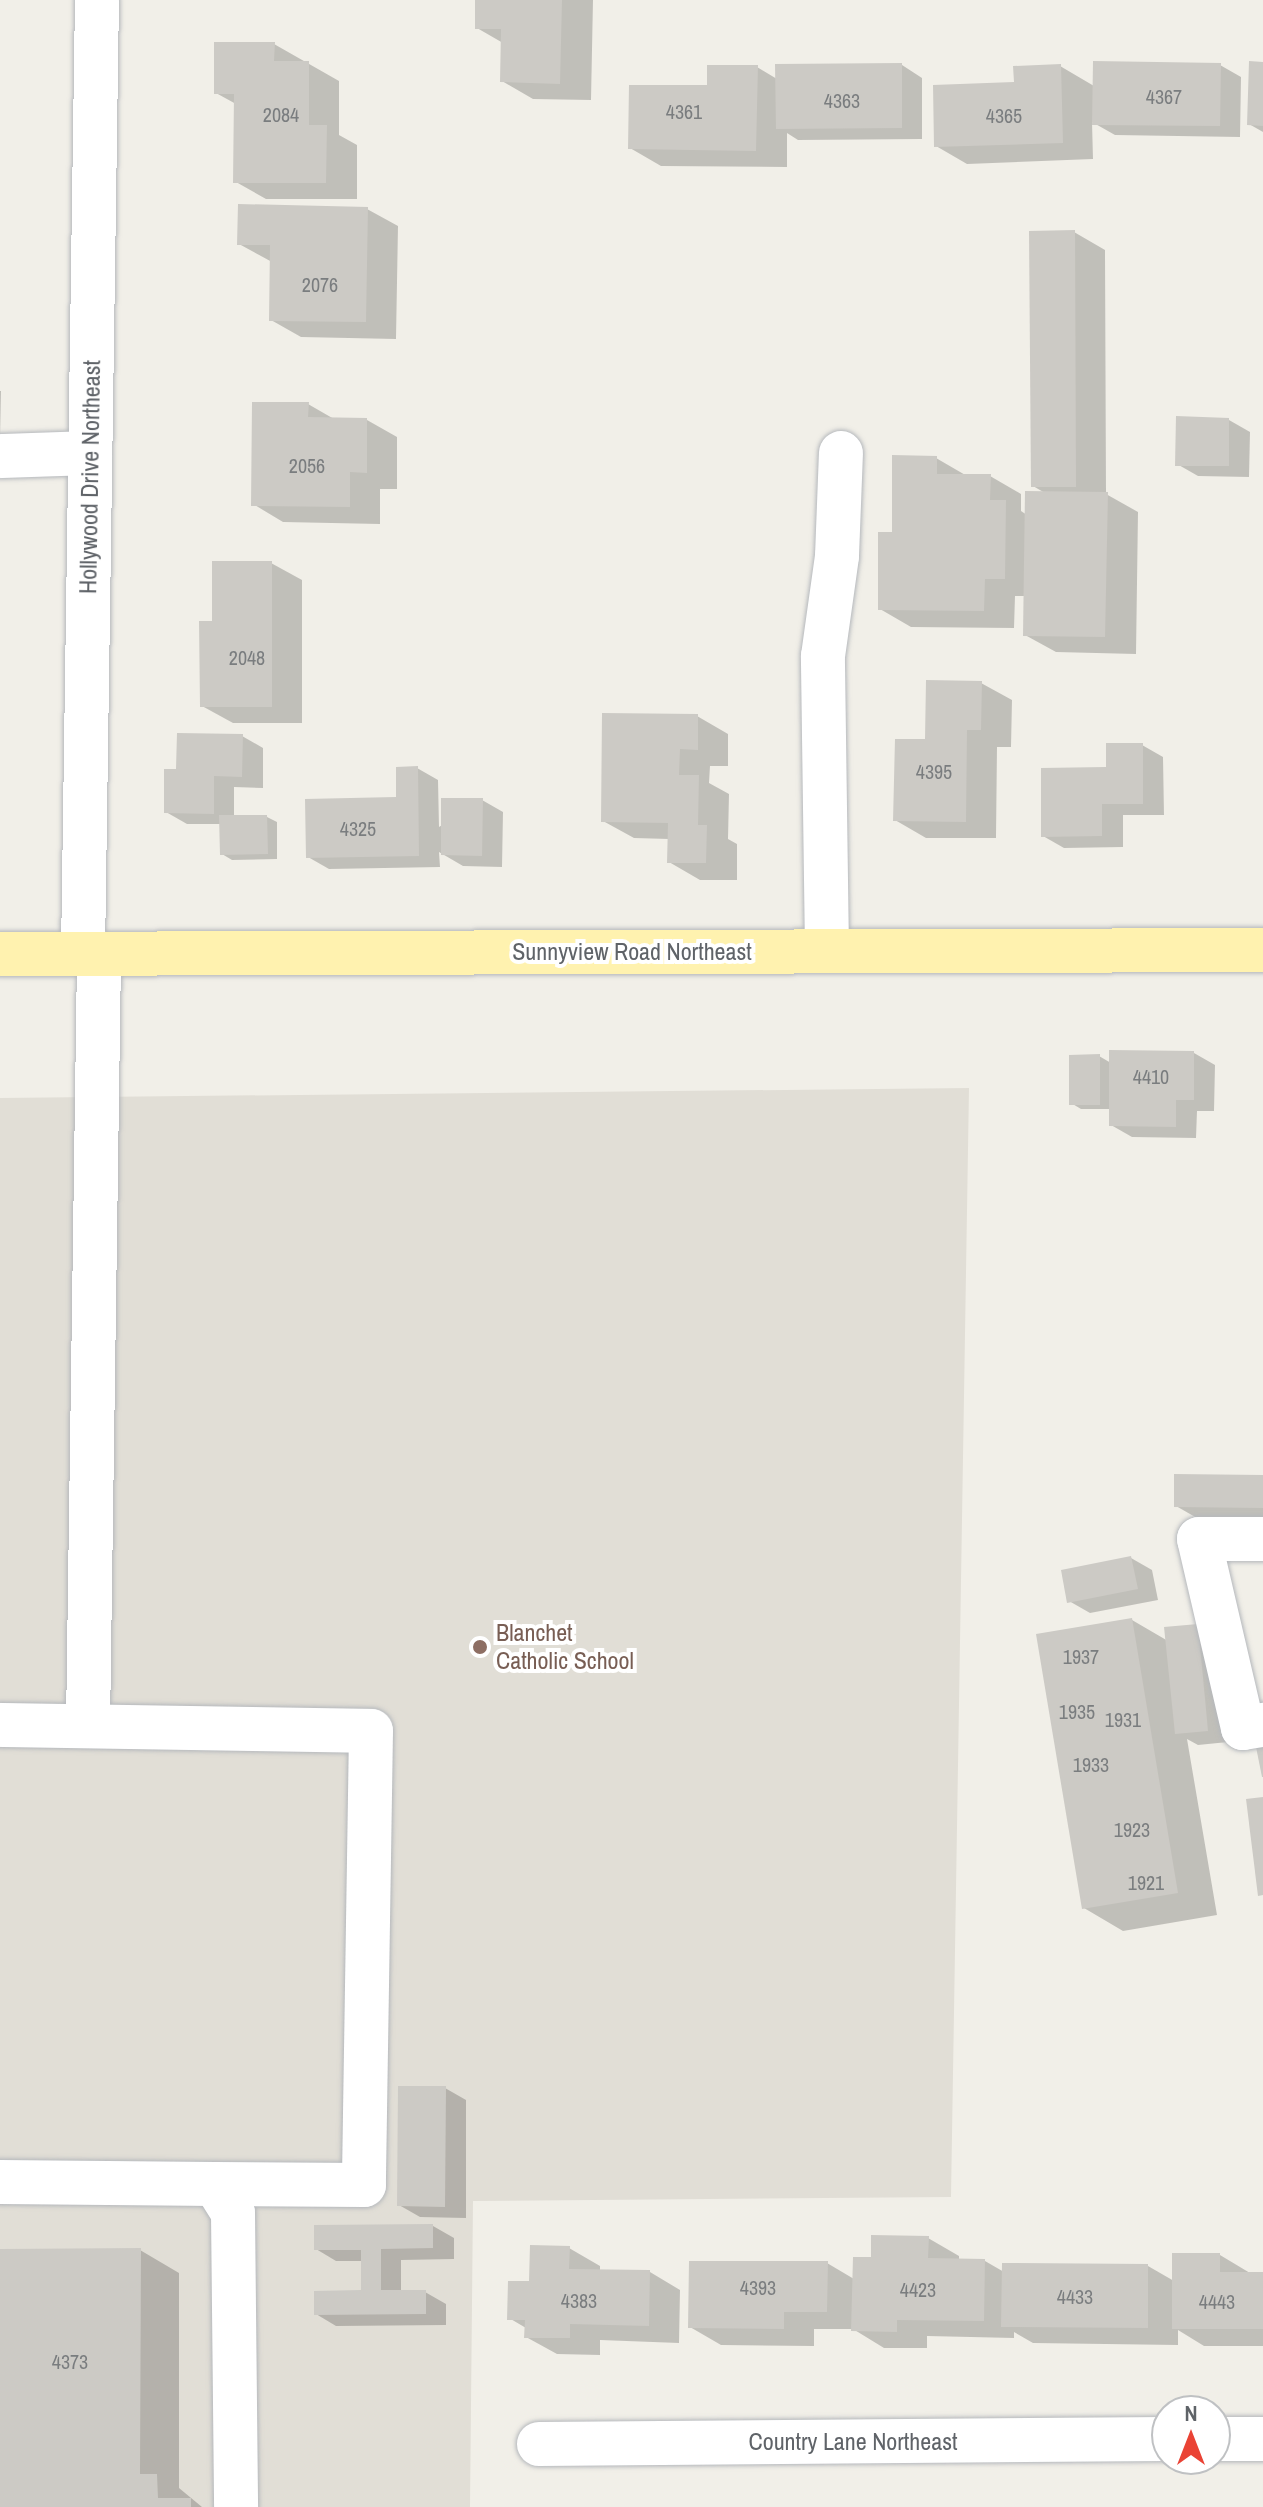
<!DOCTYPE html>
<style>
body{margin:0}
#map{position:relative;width:1263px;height:2507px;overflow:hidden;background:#f1efe8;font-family:"Archivo Narrow",sans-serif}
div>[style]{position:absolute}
.education>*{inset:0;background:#e1ded6}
.shadow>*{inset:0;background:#0003}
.building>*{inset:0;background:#cccac5}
.roads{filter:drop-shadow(0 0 2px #b5b8bc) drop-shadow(0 0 2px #b5b8bc)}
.minor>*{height:44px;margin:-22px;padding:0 22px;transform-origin:22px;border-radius:22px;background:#fff}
.major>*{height:44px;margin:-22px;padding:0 22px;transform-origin:22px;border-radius:22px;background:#fff2af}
.dots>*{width:22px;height:22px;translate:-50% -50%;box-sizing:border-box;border:4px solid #fff;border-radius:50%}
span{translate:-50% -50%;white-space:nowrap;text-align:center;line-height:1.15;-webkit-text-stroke:8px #fff;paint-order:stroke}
.number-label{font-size:20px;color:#7a7d7f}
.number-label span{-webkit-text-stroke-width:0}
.street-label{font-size:24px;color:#5f6368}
.education-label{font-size:24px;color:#785e54}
.left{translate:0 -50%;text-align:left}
.north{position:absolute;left:1151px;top:2395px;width:80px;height:80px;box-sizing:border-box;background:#fff;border:2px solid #bfc1c3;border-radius:50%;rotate:0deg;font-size:22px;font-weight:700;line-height:32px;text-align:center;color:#5f6368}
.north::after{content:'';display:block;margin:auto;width:28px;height:36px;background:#ea4335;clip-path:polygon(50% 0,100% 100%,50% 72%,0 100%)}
</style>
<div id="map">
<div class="education">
<i style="clip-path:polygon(969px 1088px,951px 2197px,473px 2201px,470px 2507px,0 2507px,0 1098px)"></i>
</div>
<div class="shadow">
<i style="clip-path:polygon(477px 0,593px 0,591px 100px,533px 99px,502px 81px,503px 43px,477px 28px)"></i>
<i style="clip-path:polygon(274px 44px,339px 81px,339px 135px,357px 145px,357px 199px,266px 199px,236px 182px,236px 104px,216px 93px)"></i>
<i style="clip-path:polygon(1263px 64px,1263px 132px,1249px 124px)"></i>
<i style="clip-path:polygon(902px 65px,922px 78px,922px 139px,798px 140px,787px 133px,787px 167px,661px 166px,630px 148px,709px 87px,757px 67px,777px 79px)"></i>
<i style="clip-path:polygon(1220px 65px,1241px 77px,1240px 137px,1115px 135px,1092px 122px,1093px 159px,967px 164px,936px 146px,1016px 84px,1060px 66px,1094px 86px)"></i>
<i style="clip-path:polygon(367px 209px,398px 226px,396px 339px,301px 337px,271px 320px,272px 262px,239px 244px)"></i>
<i style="clip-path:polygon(1074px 232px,1105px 250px,1106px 494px,1138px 512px,1136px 654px,1056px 652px,1025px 635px,1026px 596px,1015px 596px,1014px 628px,911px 627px,880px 609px,894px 534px,936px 458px,967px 476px,990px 476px,1021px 494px,1021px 511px,1027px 515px,1045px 493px,1033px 486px)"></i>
<i style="clip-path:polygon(0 391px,1px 391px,0 439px)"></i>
<i style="clip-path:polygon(308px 404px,334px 419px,367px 420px,397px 437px,397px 489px,380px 489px,380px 524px,283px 522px,253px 504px)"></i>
<i style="clip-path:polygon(1229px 420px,1250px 432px,1249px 477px,1198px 476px,1177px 464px)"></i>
<i style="clip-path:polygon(271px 563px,302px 580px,302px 723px,233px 723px,202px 706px)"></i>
<i style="clip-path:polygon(981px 683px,1012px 700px,1011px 747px,997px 747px,996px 838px,926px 838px,895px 820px,927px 741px)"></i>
<i style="clip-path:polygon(697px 716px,728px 734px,728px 766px,710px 766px,709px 783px,729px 794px,728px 839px,737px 844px,737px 880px,700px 880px,669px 862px,669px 839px,634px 838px,603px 821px)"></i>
<i style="clip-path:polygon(242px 736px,263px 748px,263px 788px,234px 787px,234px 817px,267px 817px,277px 822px,277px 859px,232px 860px,222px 854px,221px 824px,187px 824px,166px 812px,178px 771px)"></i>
<i style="clip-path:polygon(1142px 745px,1163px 757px,1164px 815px,1123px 815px,1123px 847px,1064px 848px,1043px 836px,1108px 769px)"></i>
<i style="clip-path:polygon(417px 768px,438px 780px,439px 827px,482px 800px,503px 812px,502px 867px,463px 866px,439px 852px,440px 867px,329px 869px,308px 857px,398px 799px)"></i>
<i style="clip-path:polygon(1194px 1053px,1215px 1065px,1214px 1111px,1197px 1111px,1196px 1138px,1132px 1137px,1111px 1125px,1111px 1109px,1081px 1109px,1071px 1103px,1099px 1056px,1111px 1063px)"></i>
<i style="clip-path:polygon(1263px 1477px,1263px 1519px,1197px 1518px,1176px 1506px)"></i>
<i style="clip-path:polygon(1131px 1558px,1152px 1570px,1158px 1600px,1090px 1613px,1069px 1601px)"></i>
<i style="clip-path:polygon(1132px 1620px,1168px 1641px,1197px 1626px,1228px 1742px,1198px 1745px,1187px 1739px,1217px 1915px,1123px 1931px,1084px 1908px)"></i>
<i style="clip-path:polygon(445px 2088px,466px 2100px,466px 2218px,420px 2217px,399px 2205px)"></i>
<i style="clip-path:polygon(433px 2226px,454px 2238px,454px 2259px,401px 2260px,401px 2292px,425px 2292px,446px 2304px,446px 2325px,336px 2326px,316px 2314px,363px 2292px,363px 2261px,336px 2261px,316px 2249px)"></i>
<i style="clip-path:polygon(928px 2238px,959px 2256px,959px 2261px,985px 2261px,1004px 2272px,1148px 2266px,1174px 2281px,1220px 2255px,1250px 2273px,1263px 2274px,1263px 2346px,1204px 2346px,1178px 2330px,1178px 2345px,1033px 2343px,1014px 2332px,1014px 2338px,927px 2336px,927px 2348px,884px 2348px,853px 2329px,814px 2329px,814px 2346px,721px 2345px,690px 2327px,827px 2263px,854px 2279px,873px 2259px)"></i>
<i style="clip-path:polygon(569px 2248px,600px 2266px,600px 2271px,650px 2272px,680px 2290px,679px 2343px,600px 2340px,600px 2355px,557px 2354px,526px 2337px,526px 2328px,509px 2318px,531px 2283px)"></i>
<i style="clip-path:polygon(140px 2250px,179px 2273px,179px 2488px,202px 2507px,0 2507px,0 2251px)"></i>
</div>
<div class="building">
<i style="clip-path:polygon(475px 0,562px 0,560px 84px,500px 82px,501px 29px,475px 29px)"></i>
<i style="clip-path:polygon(214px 42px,275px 42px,274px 61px,309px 61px,309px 125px,327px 125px,326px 183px,233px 183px,234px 94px,214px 94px)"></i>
<i style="clip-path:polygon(1093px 61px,1221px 63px,1220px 126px,1092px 125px)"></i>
<i style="clip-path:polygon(1249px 61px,1263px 62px,1263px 126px,1247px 125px)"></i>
<i style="clip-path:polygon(902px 63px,902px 128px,776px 129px,775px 64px)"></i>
<i style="clip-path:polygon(1061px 64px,1063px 143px,934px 147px,933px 85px,1014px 82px,1013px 66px)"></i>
<i style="clip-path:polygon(707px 65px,758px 65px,756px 151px,628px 149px,629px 85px,707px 85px)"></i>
<i style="clip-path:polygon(238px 204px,368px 207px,366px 322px,269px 321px,270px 245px,237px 245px)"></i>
<i style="clip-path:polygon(1075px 230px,1076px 487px,1031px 487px,1029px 231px)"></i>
<i style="clip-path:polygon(252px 402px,309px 402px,308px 417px,367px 418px,367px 473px,350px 472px,350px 507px,251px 506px)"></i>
<i style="clip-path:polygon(1176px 416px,1229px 418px,1229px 466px,1175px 466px)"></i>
<i style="clip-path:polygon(892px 455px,937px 456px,937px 474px,991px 474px,990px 500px,1006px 500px,1005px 579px,985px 579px,984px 611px,878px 610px,878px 532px,892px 532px)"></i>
<i style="clip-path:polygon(1025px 491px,1108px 492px,1105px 637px,1023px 636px)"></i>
<i style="clip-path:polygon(212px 561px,272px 561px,272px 707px,200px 707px,199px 621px,212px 621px)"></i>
<i style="clip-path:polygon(926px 680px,982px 681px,981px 730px,967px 730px,966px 822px,893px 821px,895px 739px,925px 739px)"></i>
<i style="clip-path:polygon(602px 713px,698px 714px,698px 750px,680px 749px,679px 775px,699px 775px,698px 825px,707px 825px,706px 863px,667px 863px,668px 823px,601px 822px)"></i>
<i style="clip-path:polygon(177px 733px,243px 734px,242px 777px,214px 776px,214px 814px,164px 813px,164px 769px,176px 769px)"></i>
<i style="clip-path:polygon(1106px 743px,1143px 743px,1143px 804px,1102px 804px,1102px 836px,1041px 837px,1041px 768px,1106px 767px)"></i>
<i style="clip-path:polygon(418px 766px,419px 856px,306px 858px,305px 799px,396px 797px,396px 767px)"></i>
<i style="clip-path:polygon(441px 798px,483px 798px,482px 856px,441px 855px)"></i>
<i style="clip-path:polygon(219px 815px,267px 815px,268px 854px,220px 855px)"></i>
<i style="clip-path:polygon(1109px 1050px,1194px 1051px,1194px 1100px,1176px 1100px,1176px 1127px,1109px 1126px)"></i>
<i style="clip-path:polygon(1100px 1054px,1100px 1105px,1069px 1105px,1069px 1055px)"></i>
<i style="clip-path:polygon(1174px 1474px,1263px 1475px,1263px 1508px,1174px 1507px)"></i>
<i style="clip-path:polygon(1131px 1556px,1138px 1589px,1067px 1603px,1061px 1570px)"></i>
<i style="clip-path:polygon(1132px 1618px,1178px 1893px,1082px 1909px,1036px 1634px)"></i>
<i style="clip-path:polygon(1198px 1624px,1208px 1731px,1175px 1734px,1164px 1627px)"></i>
<i style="clip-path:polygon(1263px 1740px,1263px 1777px,1262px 1777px,1255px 1742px)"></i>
<i style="clip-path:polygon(1263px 1797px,1263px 1895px,1258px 1896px,1246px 1799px)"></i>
<i style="clip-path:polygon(398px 2086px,446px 2086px,445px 2207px,397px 2206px)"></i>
<i style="clip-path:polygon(433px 2224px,433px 2248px,381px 2249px,381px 2290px,426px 2290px,426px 2314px,314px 2315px,314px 2291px,361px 2290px,361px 2250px,314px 2250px,314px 2225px)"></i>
<i style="clip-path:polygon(871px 2235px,929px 2236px,928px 2258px,985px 2259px,984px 2321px,897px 2320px,897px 2332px,851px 2331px,853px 2257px,871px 2257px)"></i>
<i style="clip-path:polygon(530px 2245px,570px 2246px,569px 2269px,650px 2270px,649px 2326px,570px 2324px,570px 2338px,524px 2338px,525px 2320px,507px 2320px,508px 2281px,529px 2281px)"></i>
<i style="clip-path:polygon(141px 2248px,140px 2474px,157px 2474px,158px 2498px,191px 2498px,191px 2507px,0 2507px,0 2249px)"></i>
<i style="clip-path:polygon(1172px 2253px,1220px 2253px,1220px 2272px,1263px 2272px,1263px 2329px,1172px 2329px)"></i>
<i style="clip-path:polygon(689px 2261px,828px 2261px,827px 2312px,784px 2312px,784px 2329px,688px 2328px)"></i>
<i style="clip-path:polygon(1002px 2263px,1148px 2264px,1148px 2328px,1001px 2327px)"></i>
</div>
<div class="roads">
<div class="minor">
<i style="left:0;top:456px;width:90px;rotate:-1.9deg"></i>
<i style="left:827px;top:951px;width:295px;rotate:-90.8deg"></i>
<i style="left:823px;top:656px;width:101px;rotate:-82deg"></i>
<i style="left:837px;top:556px;width:103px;rotate:-87.8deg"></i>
<i style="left:83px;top:953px;width:953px;rotate:-89.16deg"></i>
<i style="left:1263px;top:1539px;width:64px;rotate:180deg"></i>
<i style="left:1199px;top:1539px;width:194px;rotate:76.9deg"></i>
<i style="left:1243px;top:1728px;width:20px;rotate:-9deg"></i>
<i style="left:0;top:1725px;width:371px;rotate:0.9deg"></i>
<i style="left:371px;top:1731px;width:454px;rotate:90.9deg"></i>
<i style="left:364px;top:2185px;width:149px;rotate:-179.6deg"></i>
<i style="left:88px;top:1726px;width:773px;rotate:-89.18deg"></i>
<i style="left:0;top:2182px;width:215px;rotate:0.5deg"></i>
<i style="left:215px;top:2184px;width:34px;rotate:58deg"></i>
<i style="left:233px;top:2213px;width:294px;rotate:89.4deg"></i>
<i style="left:1215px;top:2439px;width:48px"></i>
<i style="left:539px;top:2444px;width:628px;rotate:-0.46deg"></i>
</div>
<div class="major">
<i style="left:0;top:954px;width:1263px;rotate:-0.18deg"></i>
</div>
</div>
<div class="dots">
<i style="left:480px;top:1647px;background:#8d6e63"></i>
</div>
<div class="number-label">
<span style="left:1164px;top:96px">4367</span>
<span style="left:842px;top:100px">4363</span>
<span style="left:684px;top:111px">4361</span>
<span style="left:281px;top:114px">2084</span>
<span style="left:1004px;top:115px">4365</span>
<span style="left:320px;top:284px">2076</span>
<span style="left:307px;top:465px">2056</span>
<span style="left:247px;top:657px">2048</span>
<span style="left:934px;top:771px">4395</span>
<span style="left:358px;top:828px">4325</span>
<span style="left:1151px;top:1076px">4410</span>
<span style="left:1081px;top:1656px">1937</span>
<span style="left:1077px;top:1711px">1935</span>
<span style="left:1123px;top:1719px">1931</span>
<span style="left:1091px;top:1764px">1933</span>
<span style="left:1132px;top:1829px">1923</span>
<span style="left:1146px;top:1882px">1921</span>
<span style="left:758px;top:2287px">4393</span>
<span style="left:918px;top:2289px">4423</span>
<span style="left:1075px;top:2296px">4433</span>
<span style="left:579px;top:2300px">4383</span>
<span style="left:1217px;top:2301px">4443</span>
<span style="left:70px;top:2361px">4373</span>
</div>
<div class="street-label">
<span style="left:90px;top:477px;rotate:-89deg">Hollywood Drive Northeast</span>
<span style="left:632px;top:952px">Sunnyview Road Northeast</span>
<span style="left:853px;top:2442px">Country Lane Northeast</span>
</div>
<div class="education-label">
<span class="left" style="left:496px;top:1647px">Blanchet<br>Catholic School</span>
</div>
<div class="north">N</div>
</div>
